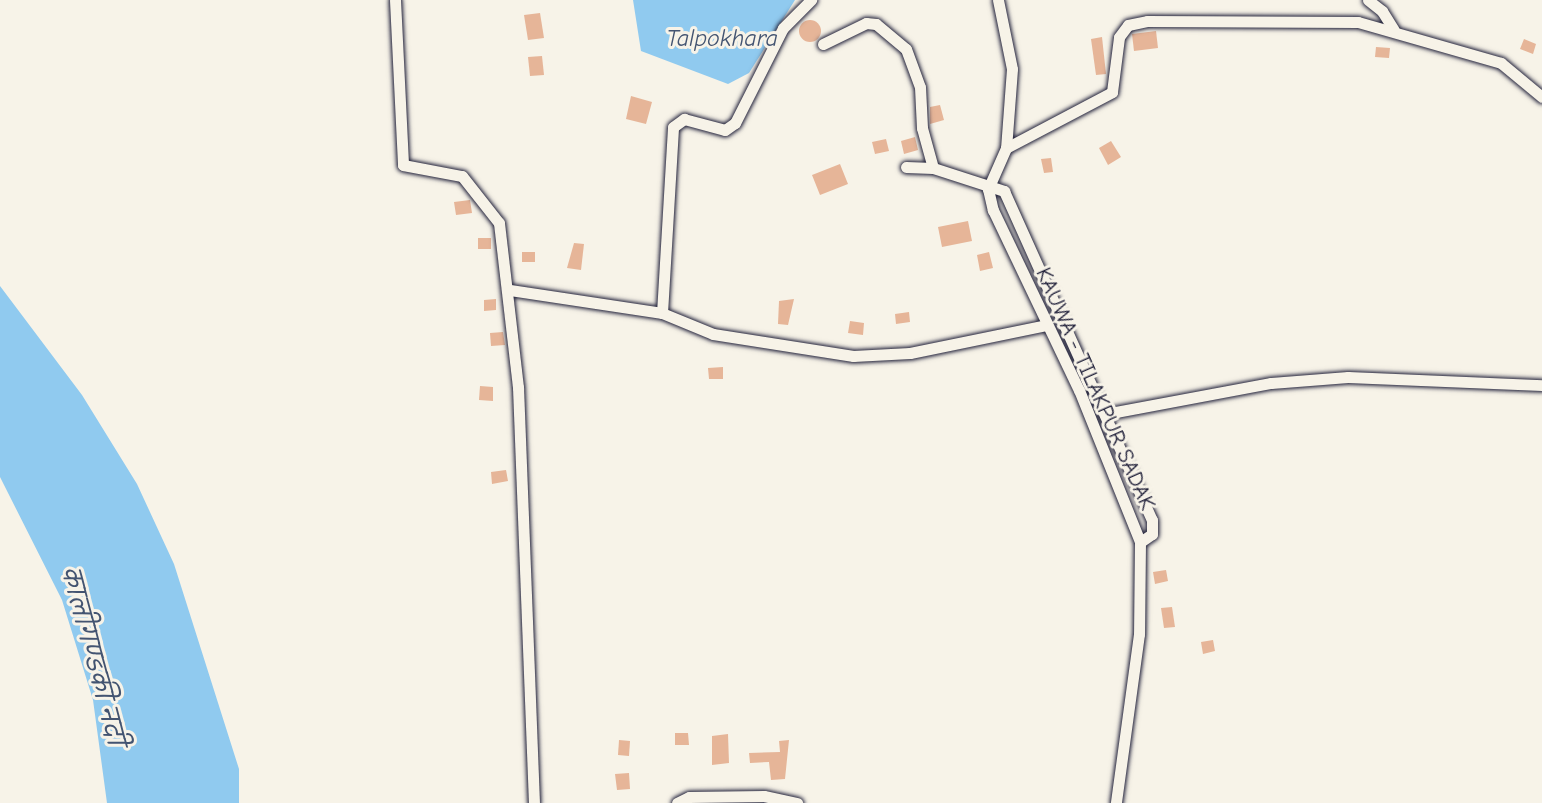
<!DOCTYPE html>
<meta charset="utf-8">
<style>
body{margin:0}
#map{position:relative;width:1542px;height:803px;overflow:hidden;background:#f7f3e8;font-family:"Comic Neue","Playpen Sans Deva",sans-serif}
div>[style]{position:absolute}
.water>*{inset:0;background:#90caef}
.building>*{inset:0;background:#e6b598}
.round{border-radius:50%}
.roads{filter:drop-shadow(0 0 2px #22223b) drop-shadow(0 0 2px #22223b)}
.minor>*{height:11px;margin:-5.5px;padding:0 5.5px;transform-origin:5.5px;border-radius:5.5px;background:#f7f3e8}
span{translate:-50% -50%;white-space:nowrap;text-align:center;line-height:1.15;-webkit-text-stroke:6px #f7f3e8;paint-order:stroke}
.street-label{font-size:22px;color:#22223b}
.water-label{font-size:24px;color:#435471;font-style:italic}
</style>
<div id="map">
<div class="water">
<i style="clip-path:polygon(633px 0,795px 0,749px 73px,728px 84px,641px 51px)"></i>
<i style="clip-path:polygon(0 286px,82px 395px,137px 484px,174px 564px,239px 769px,239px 803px,107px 803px,93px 700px,62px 600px,0 477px)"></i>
</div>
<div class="building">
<i style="clip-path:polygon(540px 13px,544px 38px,528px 40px,524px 15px)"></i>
<i class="round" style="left:799px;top:20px;width:22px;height:22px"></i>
<i style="clip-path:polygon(1156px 31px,1158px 48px,1134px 51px,1132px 34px)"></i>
<i style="clip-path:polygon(1102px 37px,1106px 74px,1096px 75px,1091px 39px)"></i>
<i style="clip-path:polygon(1524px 39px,1536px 44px,1533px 54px,1520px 49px)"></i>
<i style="clip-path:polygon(1376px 47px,1390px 48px,1389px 58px,1375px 57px)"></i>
<i style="clip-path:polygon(542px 56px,544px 75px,530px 76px,528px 57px)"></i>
<i style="clip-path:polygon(631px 96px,652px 102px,646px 124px,626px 119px)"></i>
<i style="clip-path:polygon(940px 105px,944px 120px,930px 124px,930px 107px)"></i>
<i style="clip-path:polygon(915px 137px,918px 150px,904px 154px,901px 141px)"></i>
<i style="clip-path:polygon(886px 139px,889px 151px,875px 154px,872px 142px)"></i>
<i style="clip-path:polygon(1111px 141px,1121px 157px,1108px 165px,1099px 148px)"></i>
<i style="clip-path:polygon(1051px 158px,1053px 172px,1044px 173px,1041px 159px)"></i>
<i style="clip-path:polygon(840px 164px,848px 184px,820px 195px,812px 175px)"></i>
<i style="clip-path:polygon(470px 200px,472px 213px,456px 215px,454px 202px)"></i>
<i style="clip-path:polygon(968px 221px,972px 241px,942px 247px,938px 227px)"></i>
<i style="clip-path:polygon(478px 238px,491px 238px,491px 249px,478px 249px)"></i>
<i style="clip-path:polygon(574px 243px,584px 244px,581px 270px,567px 268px)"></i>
<i style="clip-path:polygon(522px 252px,535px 252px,535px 262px,522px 262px)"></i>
<i style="clip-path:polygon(989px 252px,993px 268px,980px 271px,977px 255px)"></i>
<i style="clip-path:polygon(496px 299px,496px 310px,484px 311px,484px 300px)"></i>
<i style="clip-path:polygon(794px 299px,788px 325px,778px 324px,779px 301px)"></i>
<i style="clip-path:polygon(909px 312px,910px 322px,896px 324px,895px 314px)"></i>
<i style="clip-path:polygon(850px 321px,864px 323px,863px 335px,848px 333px)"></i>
<i style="clip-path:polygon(503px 332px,505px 345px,491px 346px,490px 333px)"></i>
<i style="clip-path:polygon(723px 367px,723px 379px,709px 379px,708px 368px)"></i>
<i style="clip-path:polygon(480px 386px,493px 387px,493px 401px,479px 400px)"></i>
<i style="clip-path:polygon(506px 470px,508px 481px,492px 484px,491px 472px)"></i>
<i style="clip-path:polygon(1166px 570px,1168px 581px,1155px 584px,1153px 572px)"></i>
<i style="clip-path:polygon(1172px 607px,1175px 627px,1164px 628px,1161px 608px)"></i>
<i style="clip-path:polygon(1213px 640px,1215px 651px,1203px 654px,1201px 642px)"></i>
<i style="clip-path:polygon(675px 733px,688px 733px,689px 745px,675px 745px)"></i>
<i style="clip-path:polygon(728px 734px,729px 763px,712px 765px,712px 736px)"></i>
<i style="clip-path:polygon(619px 740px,630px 741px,629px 756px,618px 755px)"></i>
<i style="clip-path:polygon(789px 740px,785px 779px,771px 780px,769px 762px,750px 763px,749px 753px,780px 752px,779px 741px)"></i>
<i style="clip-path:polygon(629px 773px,630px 789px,617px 790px,615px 774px)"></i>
</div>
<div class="roads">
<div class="minor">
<i style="left:395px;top:0;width:165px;rotate:87.2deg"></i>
<i style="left:403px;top:165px;width:60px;rotate:10.6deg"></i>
<i style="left:462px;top:176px;width:60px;rotate:51.8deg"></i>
<i style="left:499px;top:223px;width:165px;rotate:83.4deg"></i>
<i style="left:518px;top:387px;width:416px;rotate:87.8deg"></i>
<i style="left:998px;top:0;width:70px;rotate:78.5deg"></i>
<i style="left:1012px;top:69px;width:79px;rotate:94.3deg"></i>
<i style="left:1006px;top:148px;width:45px;rotate:113.7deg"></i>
<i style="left:988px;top:189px;width:22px;rotate:77deg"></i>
<i style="left:993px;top:210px;width:199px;rotate:64.5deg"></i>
<i style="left:1079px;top:390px;width:164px;rotate:68.1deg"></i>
<i style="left:1140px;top:542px;width:92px;rotate:90.6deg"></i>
<i style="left:1139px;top:634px;width:171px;rotate:97.8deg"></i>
<i style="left:1368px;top:0;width:18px;rotate:38deg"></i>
<i style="left:1382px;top:11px;width:22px;rotate:58deg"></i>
<i style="left:823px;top:44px;width:48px;rotate:-26deg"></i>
<i style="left:866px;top:23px;width:10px;rotate:6deg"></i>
<i style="left:876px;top:24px;width:39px;rotate:40deg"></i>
<i style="left:906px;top:49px;width:40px;rotate:69.8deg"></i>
<i style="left:920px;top:87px;width:41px;rotate:87.2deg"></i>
<i style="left:922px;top:128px;width:41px;rotate:74.6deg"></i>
<i style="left:1006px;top:148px;width:120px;rotate:-27.8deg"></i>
<i style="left:1112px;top:92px;width:55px;rotate:-82.7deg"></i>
<i style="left:1119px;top:37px;width:15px;rotate:-53deg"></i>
<i style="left:1128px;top:25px;width:19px;rotate:-12deg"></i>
<i style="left:1147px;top:21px;width:211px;rotate:0.3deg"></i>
<i style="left:1358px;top:22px;width:149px;rotate:16deg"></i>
<i style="left:1501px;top:63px;width:53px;rotate:39.7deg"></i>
<i style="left:906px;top:167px;width:27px;rotate:2deg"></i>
<i style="left:933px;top:168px;width:75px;rotate:17.9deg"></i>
<i style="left:1004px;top:191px;width:361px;rotate:65.8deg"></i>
<i style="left:1152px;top:520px;width:14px;rotate:90deg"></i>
<i style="left:1152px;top:534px;width:14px;rotate:146deg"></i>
<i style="left:510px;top:290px;width:154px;rotate:8.6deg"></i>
<i style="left:662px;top:313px;width:55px;rotate:22.4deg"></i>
<i style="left:713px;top:334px;width:142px;rotate:8.9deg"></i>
<i style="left:853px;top:356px;width:57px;rotate:-3deg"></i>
<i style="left:910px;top:353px;width:140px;rotate:-11.6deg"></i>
<i style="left:662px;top:313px;width:186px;rotate:-86.6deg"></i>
<i style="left:673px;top:127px;width:14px;rotate:-36deg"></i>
<i style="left:684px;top:119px;width:42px;rotate:15deg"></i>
<i style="left:725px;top:130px;width:12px;rotate:-35deg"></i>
<i style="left:735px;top:123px;width:106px;rotate:-63.2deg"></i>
<i style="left:783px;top:28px;width:40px;rotate:-45deg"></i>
<i style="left:1105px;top:414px;width:169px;rotate:-10.6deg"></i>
<i style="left:1271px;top:383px;width:77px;rotate:-4.5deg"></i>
<i style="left:1348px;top:377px;width:194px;rotate:2.4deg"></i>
<i style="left:677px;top:803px;width:13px;rotate:-27deg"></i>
<i style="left:689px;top:797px;width:75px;rotate:-0.8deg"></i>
<i style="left:764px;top:796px;width:34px;rotate:12deg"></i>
</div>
</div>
<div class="street-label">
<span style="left:1095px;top:389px;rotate:66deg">KAUWA - TILAKPUR SADAK</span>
</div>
<div class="water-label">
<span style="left:722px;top:39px">Talpokhara</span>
<span style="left:92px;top:656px;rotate:75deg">कालीगण्डकी नदी</span>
</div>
</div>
